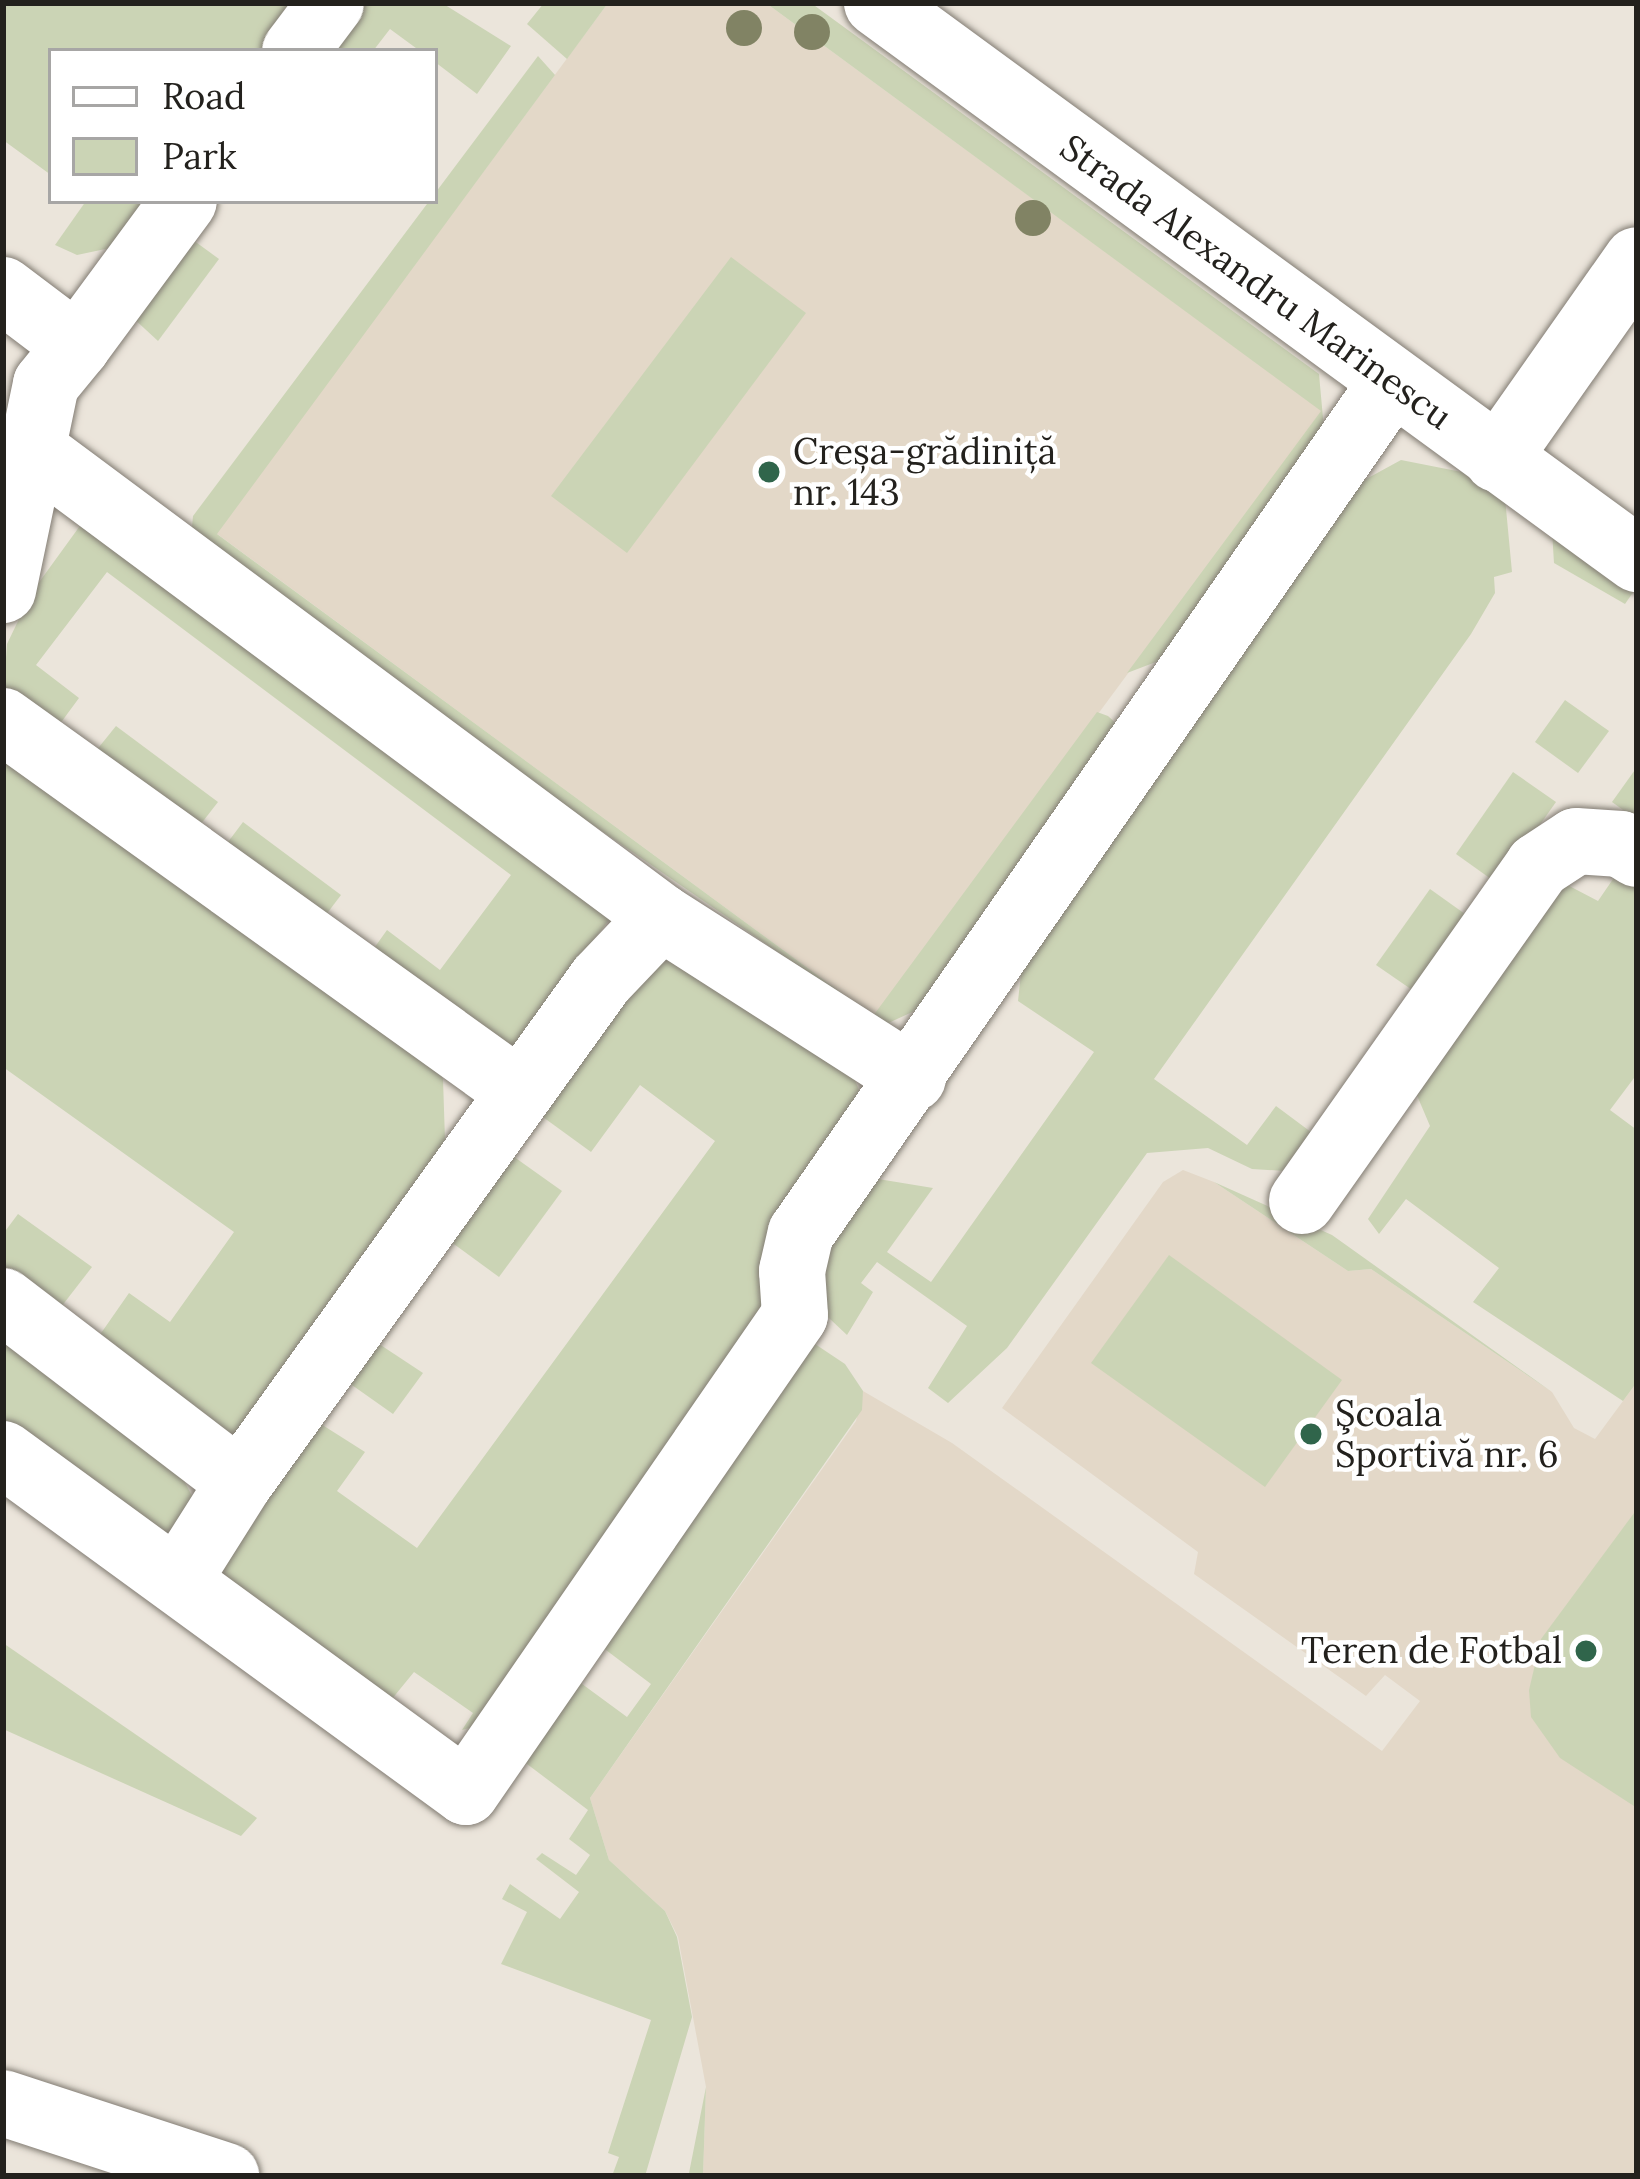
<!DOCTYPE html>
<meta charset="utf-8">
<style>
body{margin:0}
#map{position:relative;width:1640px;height:2179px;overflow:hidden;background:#ebe5db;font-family:Lora,serif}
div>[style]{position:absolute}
.built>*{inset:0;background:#e3d8c8}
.green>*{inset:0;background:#cbd4b5}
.roads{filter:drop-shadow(0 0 3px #827c73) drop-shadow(0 0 3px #827c73)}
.minor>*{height:66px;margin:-33px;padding:0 33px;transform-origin:33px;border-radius:33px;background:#fff}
.trees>*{width:36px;height:36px;margin:-18px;border-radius:50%;background:#818364}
.dots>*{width:33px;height:33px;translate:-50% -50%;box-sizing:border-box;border:6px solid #fff;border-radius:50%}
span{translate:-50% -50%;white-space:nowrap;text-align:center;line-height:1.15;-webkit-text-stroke:9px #fff;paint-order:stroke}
.street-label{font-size:36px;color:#23211d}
.poi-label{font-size:36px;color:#23211d}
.left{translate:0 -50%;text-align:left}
.right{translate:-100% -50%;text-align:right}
.frame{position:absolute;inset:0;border:6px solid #23211d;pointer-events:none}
.legend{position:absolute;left:48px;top:48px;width:390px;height:156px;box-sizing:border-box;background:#fff;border:3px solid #a7a6a5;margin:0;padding:15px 21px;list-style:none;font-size:36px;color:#23211d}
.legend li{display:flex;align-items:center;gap:24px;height:60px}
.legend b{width:60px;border:3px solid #a7a6a5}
</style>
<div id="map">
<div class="built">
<i style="clip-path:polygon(608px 3px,766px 3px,1322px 411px,874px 1017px,216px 533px)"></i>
<i style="clip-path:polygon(1183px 1170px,1214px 1182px,1348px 1271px,1371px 1269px,1552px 1392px,1574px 1428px,1595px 1439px,1637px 1382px,1637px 2176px,703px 2176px,706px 2087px,678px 1937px,665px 1911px,609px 1860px,590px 1798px,856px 1421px,863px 1391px,952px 1443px,1382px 1751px,1420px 1701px,1385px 1675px,1366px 1696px,1194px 1574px,1198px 1552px,1002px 1408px,1163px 1182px)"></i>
</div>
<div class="green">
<i style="clip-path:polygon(3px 3px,321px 3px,283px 51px,51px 51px,51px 175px,3px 140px)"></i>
<i style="clip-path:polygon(367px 3px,442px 3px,511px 46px,477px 94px,435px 62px,435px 51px,420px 51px,390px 29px,373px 51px,331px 50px)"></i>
<i style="clip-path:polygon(544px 3px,608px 3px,567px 59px,527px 24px)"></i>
<i style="clip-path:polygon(766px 3px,811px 3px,1319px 374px,1324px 429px,1169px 657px,1127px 673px,1321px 411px)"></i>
<i style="clip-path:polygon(538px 56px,555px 75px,217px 534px,873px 1016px,1097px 712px,1108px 716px,1121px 728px,921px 1008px,884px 1025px,190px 548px,193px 516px)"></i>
<i style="clip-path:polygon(86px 201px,163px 201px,129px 244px,77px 255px,55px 245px)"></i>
<i style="clip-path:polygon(193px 240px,219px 259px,158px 341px,132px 317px)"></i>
<i style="clip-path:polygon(731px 257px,806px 313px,627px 553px,551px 496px)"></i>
<i style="clip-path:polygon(1401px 460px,1477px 475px,1505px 498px,1512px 572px,1494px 577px,1495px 593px,1471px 634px,1154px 1079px,1247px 1145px,1276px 1106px,1315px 1135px,1285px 1171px,1252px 1169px,1208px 1148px,1147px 1153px,1007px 1348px,948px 1403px,928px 1388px,967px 1326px,877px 1262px,861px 1283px,873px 1292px,847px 1335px,814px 1304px,814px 1246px,866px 1177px,933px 1188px,887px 1252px,931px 1282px,1094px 1052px,1018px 1001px,1022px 964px,1357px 484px)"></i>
<i style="clip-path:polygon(90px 512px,622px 903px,502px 1060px,362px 965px,387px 930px,440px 970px,511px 875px,107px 572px,36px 665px,79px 698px,51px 736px,3px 700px,7px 644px,32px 592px)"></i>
<i style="clip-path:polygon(1552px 530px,1634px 591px,1625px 604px,1554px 563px)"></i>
<i style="clip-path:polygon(1565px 700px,1609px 731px,1578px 773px,1535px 742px)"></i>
<i style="clip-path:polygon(116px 726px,218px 802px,197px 829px,95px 752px)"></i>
<i style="clip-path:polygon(3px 746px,431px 1056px,443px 1079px,445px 1140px,237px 1445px,90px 1349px,129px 1293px,170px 1322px,234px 1232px,3px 1067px)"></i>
<i style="clip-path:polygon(1637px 767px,1637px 820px,1612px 802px)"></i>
<i style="clip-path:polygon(1513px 772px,1556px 802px,1498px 884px,1456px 854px)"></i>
<i style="clip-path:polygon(243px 822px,341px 895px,322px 920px,225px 846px)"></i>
<i style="clip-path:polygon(1624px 863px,1637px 872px,1637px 1074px,1610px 1110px,1637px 1130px,1637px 1382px,1623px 1401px,1473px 1302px,1499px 1268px,1406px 1199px,1379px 1234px,1368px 1219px,1430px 1126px,1413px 1086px,1554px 878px,1598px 901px)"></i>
<i style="clip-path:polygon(1430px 889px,1472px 919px,1418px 994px,1376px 965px)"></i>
<i style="clip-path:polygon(671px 950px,852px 1072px,860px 1093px,777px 1320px,492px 1722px,462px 1730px,473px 1713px,414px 1672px,387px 1705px,223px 1589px,219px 1567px,313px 1419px,365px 1452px,337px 1491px,417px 1548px,715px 1141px,640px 1085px,591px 1152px,536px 1112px,635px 965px)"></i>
<i style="clip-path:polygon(510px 1154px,562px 1191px,499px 1277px,447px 1239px)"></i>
<i style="clip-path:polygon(1214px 1182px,1332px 1235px,1552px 1392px,1371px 1269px,1348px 1271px)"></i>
<i style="clip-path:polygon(18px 1214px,92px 1267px,51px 1320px,3px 1282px,3px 1234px)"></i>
<i style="clip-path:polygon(1169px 1255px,1342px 1380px,1265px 1487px,1091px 1363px)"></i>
<i style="clip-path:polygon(3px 1323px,164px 1443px,199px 1509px,172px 1540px,3px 1434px)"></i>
<i style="clip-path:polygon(370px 1338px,423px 1373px,393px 1414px,342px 1378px)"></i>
<i style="clip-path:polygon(815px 1344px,845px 1364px,863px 1391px,862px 1410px,590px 1798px,609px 1860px,665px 1911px,677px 1937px,692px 2017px,645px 2176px,612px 2176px,619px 2157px,608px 2153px,651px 2020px,501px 1964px,527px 1912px,502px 1899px,510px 1884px,560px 1919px,579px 1892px,536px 1859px,542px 1853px,576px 1875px,590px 1855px,569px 1839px,588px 1810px,523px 1761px,578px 1681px,627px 1717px,651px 1684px,602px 1647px)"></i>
<i style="clip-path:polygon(1637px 1509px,1637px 1808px,1560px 1758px,1531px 1717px,1529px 1690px,1541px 1639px)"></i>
<i style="clip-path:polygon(3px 1643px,257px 1818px,241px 1836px,3px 1729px)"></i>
<i style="clip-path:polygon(706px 2087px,703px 2176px,685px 2176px,689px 2173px)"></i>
</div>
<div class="roads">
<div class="minor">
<i style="left:877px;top:3px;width:942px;rotate:36.19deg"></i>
<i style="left:295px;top:51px;width:60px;rotate:-53.1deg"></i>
<i style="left:3px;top:290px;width:93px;rotate:37.1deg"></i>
<i style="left:77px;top:346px;width:180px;rotate:-53.6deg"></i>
<i style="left:33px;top:450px;width:783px;rotate:36.64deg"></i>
<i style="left:1497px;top:459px;width:243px;rotate:-54.9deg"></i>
<i style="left:3px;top:590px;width:210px;rotate:-78.2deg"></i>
<i style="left:46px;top:384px;width:49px;rotate:-50.8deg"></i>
<i style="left:3px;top:721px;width:636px;rotate:35.66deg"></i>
<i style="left:1302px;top:1201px;width:410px;rotate:-54.8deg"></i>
<i style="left:1538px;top:866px;width:45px;rotate:-33.3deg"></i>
<i style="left:1576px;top:841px;width:45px;rotate:3.8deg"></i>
<i style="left:1621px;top:844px;width:19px;rotate:32deg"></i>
<i style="left:3px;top:1301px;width:298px;rotate:37.4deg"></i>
<i style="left:240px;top:1482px;width:618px;rotate:-54.28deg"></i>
<i style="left:601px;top:980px;width:87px;rotate:-46.4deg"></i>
<i style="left:661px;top:917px;width:299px;rotate:32.6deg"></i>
<i style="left:3px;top:1454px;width:573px;rotate:36.13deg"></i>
<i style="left:466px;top:1792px;width:579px;rotate:-55.4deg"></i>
<i style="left:795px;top:1315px;width:44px;rotate:-93.9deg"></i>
<i style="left:792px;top:1271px;width:39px;rotate:-77deg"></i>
<i style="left:801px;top:1233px;width:1036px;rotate:-55.22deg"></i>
<i style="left:178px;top:1580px;width:116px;rotate:-57.7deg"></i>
<i style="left:3px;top:2103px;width:235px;rotate:18.1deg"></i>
</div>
</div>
<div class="trees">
<i style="left:744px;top:28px"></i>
<i style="left:812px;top:32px"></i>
<i style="left:1033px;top:218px"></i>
</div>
<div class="dots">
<i style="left:769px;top:472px;background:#30654b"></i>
<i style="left:1311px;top:1434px;background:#30654b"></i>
<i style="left:1586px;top:1651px;background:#30654b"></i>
</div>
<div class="street-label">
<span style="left:1256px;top:282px;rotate:36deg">Strada Alexandru Marinescu</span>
</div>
<div class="poi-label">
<span class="left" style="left:793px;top:472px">Creșa-grădiniță<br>nr. 143</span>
<span class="left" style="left:1335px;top:1434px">Şcoala<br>Sportivă nr. 6</span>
<span class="right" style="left:1562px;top:1651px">Teren de Fotbal</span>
</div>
<div class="frame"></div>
<ul class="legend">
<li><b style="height:15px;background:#fff"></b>Road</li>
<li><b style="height:33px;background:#cbd4b5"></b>Park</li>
</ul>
</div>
